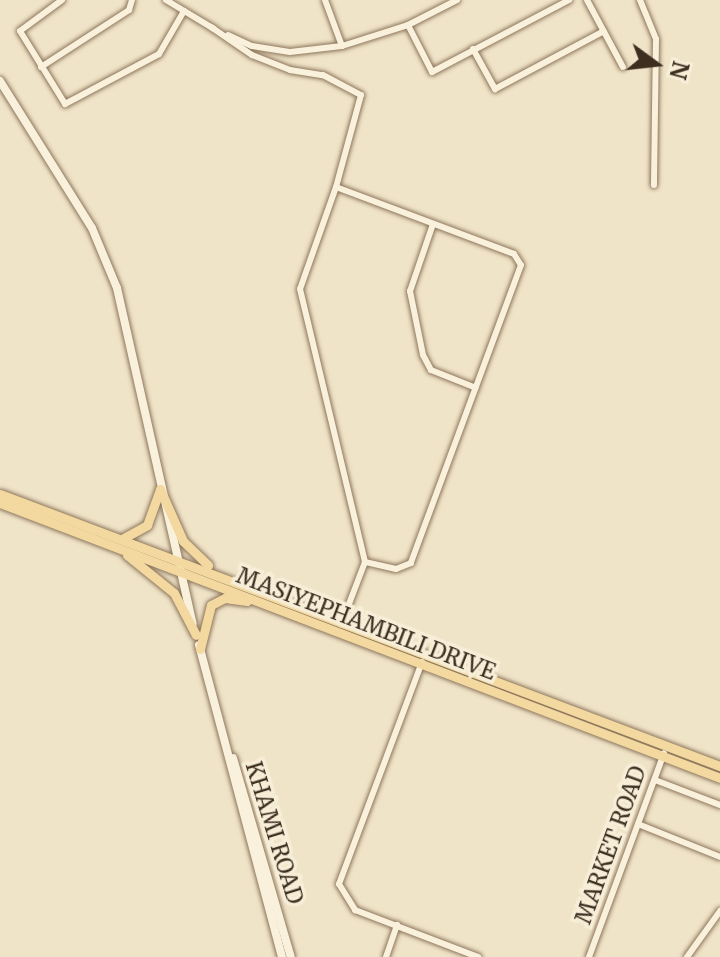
<!DOCTYPE html>
<style>
body{margin:0}
#map{position:relative;width:720px;height:957px;overflow:hidden;background:#f0e4c8;font-family:Merriweather,serif}
div>[style]{position:absolute}
.roads{filter:drop-shadow(0 0 2px #8d765c) drop-shadow(0 0 2px #8d765c)}
.minor>*{height:6px;margin:-3px;padding:0 3px;transform-origin:3px;border-radius:3px;background:#faf1dc}
.secondary>*{height:8px;margin:-4px;padding:0 4px;transform-origin:4px;border-radius:4px;background:#faf1dc}
.primary>*{height:9px;margin:-4.5px;padding:0 4.5px;transform-origin:4.5px;border-radius:4.5px;background:#f3d9a0}
span{translate:-50% -50%;white-space:nowrap;text-align:center;line-height:1.15;-webkit-text-stroke:7px #f7eed8;paint-order:stroke}
.street-label{font-size:22px;color:#3d2e20}
.north{position:absolute;left:616px;top:24px;width:80px;height:80px;-webkit-text-stroke:6px #f7eed8;paint-order:stroke;rotate:105deg;font-size:22px;font-weight:700;line-height:32px;text-align:center;color:#3d2e20}
.north::after{content:'';display:block;margin:auto;width:28px;height:36px;background:#3d2e20;clip-path:polygon(50% 0,100% 100%,50% 72%,0 100%)}
</style>
<div id="map">
<div class="roads">
<div class="minor">
<i style="left:62px;top:0;width:52px;rotate:143.6deg"></i>
<i style="left:20px;top:31px;width:86px;rotate:58.3deg"></i>
<i style="left:65px;top:104px;width:106px;rotate:-28deg"></i>
<i style="left:159px;top:54px;width:50px;rotate:-59.8deg"></i>
<i style="left:166px;top:0;width:56px;rotate:31.1deg"></i>
<i style="left:325px;top:0;width:49px;rotate:69.7deg"></i>
<i style="left:587px;top:0;width:76px;rotate:61.8deg"></i>
<i style="left:640px;top:0;width:42px;rotate:67.7deg"></i>
<i style="left:656px;top:39px;width:146px;rotate:90.8deg"></i>
<i style="left:408px;top:25px;width:53px;rotate:62.9deg"></i>
<i style="left:432px;top:72px;width:155px;rotate:-27.7deg"></i>
<i style="left:211px;top:27px;width:50px;rotate:34.3deg"></i>
<i style="left:252px;top:55px;width:41px;rotate:21.5deg"></i>
<i style="left:290px;top:70px;width:33px;rotate:9deg"></i>
<i style="left:323px;top:75px;width:43px;rotate:27.8deg"></i>
<i style="left:361px;top:95px;width:95px;rotate:105.2deg"></i>
<i style="left:336px;top:187px;width:108px;rotate:109.4deg"></i>
<i style="left:300px;top:289px;width:281px;rotate:76.6deg"></i>
<i style="left:365px;top:562px;width:67px;rotate:110.9deg"></i>
<i style="left:228px;top:35px;width:26px;rotate:25deg"></i>
<i style="left:252px;top:46px;width:38px;rotate:9deg"></i>
<i style="left:290px;top:52px;width:52px;rotate:-6.6deg"></i>
<i style="left:342px;top:46px;width:69px;rotate:-17.7deg"></i>
<i style="left:408px;top:25px;width:55px;rotate:-27deg"></i>
<i style="left:473px;top:49px;width:46px;rotate:61.2deg"></i>
<i style="left:495px;top:89px;width:123px;rotate:-28deg"></i>
<i style="left:41px;top:67px;width:105px;rotate:-32.9deg"></i>
<i style="left:129px;top:10px;width:10px;rotate:-73deg"></i>
<i style="left:336px;top:187px;width:190px;rotate:20.6deg"></i>
<i style="left:514px;top:254px;width:13px;rotate:58deg"></i>
<i style="left:521px;top:265px;width:318px;rotate:110.3deg"></i>
<i style="left:411px;top:563px;width:16px;rotate:158deg"></i>
<i style="left:396px;top:569px;width:32px;rotate:-167deg"></i>
<i style="left:433px;top:224px;width:71px;rotate:108.9deg"></i>
<i style="left:410px;top:291px;width:65px;rotate:78.5deg"></i>
<i style="left:423px;top:355px;width:17px;rotate:62deg"></i>
<i style="left:431px;top:370px;width:48px;rotate:21.8deg"></i>
<i style="left:422px;top:662px;width:237px;rotate:110.5deg"></i>
<i style="left:339px;top:884px;width:31px;rotate:58deg"></i>
<i style="left:355px;top:910px;width:132px;rotate:20.9deg"></i>
<i style="left:655px;top:780px;width:70px;rotate:21deg"></i>
<i style="left:638px;top:824px;width:88px;rotate:21.9deg"></i>
<i style="left:386px;top:957px;width:34px;rotate:-71deg"></i>
<i style="left:589px;top:957px;width:217px;rotate:-69.8deg"></i>
<i style="left:687px;top:957px;width:57px;rotate:-54.3deg"></i>
</div>
<div class="secondary">
<i style="left:0;top:81px;width:173px;rotate:58deg"></i>
<i style="left:92px;top:228px;width:65px;rotate:67.4deg"></i>
<i style="left:117px;top:288px;width:344px;rotate:77.3deg"></i>
<i style="left:199px;top:645px;width:323px;rotate:75.1deg"></i>
<i style="left:233px;top:758px;width:207px;rotate:73.8deg"></i>
</div>
<div class="primary">
<i style="left:160px;top:489px;width:57px;rotate:66.1deg"></i>
<i style="left:183px;top:541px;width:35px;rotate:44deg"></i>
<i style="left:0;top:494px;width:770px;rotate:20.7deg"></i>
<i style="left:0;top:503px;width:771px;rotate:20.9deg"></i>
<i style="left:122px;top:539px;width:29px;rotate:-29deg"></i>
<i style="left:147px;top:525px;width:38px;rotate:-70deg"></i>
<i style="left:127px;top:555px;width:60px;rotate:39deg"></i>
<i style="left:174px;top:593px;width:47px;rotate:62.4deg"></i>
<i style="left:200px;top:649px;width:45px;rotate:-76deg"></i>
<i style="left:211px;top:605px;width:16px;rotate:-27deg"></i>
<i style="left:225px;top:598px;width:22px;rotate:8deg"></i>
</div>
</div>
<div class="street-label">
<span style="left:366px;top:624px;rotate:21deg">MASIYEPHAMBILI DRIVE</span>
<span style="left:274px;top:833px;rotate:73deg">KHAMI ROAD</span>
<span style="left:611px;top:845px;rotate:-70deg">MARKET ROAD</span>
</div>
<div class="north">N</div>
</div>
